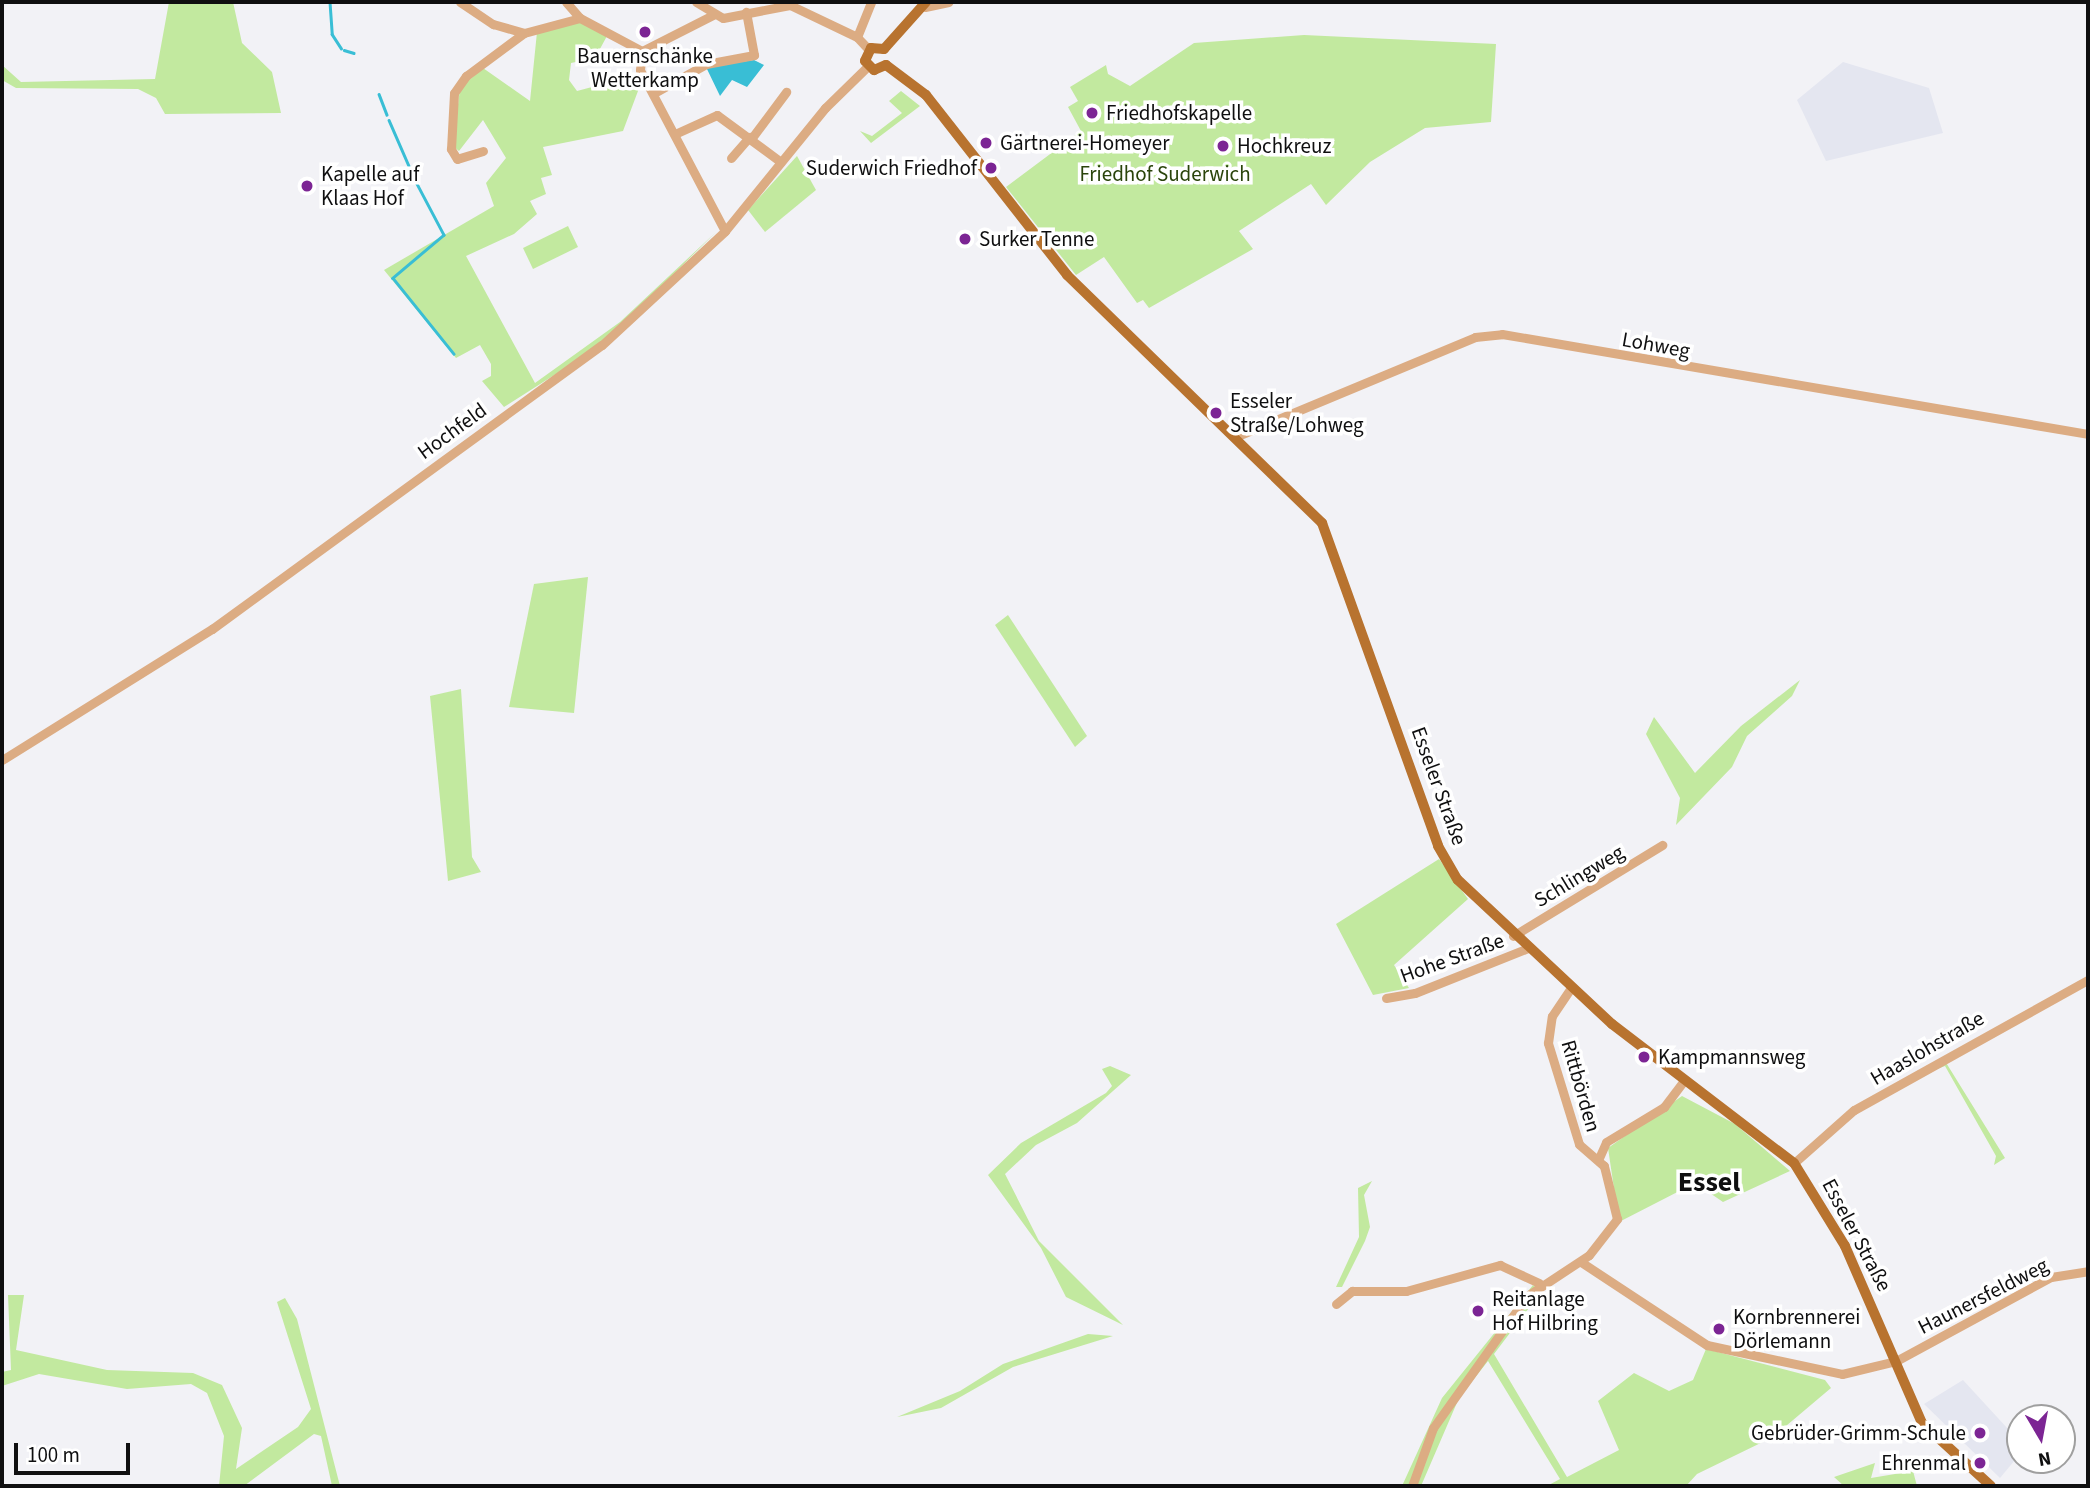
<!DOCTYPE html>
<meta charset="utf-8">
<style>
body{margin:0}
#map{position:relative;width:2090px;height:1488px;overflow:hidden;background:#f2f2f6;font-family:"Source Sans 3",sans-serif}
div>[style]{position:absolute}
.built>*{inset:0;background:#e4e6f0}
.green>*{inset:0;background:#c2e99f}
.water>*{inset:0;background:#39bed5}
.stream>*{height:2.5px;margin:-1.25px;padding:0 1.25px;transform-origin:1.25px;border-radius:1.25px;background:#39bed5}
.minor>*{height:9px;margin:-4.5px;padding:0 4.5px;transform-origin:4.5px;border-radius:4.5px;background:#dcac83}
.major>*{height:10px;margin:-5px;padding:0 5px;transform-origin:5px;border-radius:5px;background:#b8732f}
.dots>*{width:19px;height:19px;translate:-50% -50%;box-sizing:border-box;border:4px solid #fff;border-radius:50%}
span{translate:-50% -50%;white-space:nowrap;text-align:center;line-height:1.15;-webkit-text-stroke:7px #fff;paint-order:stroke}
.poi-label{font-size:21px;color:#0f0f10}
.left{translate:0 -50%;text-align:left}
.right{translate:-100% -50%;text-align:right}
.park-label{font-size:21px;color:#2a440b}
.street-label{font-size:21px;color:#0f0f10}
.district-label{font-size:28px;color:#0f0f10;font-weight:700}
.frame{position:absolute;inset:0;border:4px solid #0f0f10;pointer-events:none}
.north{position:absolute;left:2006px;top:1404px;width:70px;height:70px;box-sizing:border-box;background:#fff;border:2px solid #9f9f9f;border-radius:50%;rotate:170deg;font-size:19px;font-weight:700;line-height:28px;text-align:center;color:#0f0f10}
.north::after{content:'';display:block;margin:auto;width:24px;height:32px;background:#7c2594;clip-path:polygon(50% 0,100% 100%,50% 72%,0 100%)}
.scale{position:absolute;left:14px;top:1443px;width:116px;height:32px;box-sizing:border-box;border:4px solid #0f0f10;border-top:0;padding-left:9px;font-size:21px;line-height:24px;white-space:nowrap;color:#0f0f10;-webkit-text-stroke:5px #fff;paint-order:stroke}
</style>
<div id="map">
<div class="built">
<i style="clip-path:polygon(1843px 62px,1929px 88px,1943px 133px,1826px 161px,1797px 100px)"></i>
<i style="clip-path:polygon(1963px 1380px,2020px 1442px,2020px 1454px,2000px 1478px,1924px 1404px)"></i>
</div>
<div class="green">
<i style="clip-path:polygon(169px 2px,233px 2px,242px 43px,272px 72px,281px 113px,165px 114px,156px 98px,138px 89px,16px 88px,2px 80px,2px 65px,21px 82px,155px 79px)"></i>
<i style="clip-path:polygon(580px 22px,607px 36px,595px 58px,571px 63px,569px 80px,577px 91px,622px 79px,624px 85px,641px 83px,623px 131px,543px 147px,552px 175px,541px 178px,546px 194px,530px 201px,537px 214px,514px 234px,466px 256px,535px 383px,620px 322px,716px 232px,603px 344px,504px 407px,482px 381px,491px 376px,491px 364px,480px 345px,456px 358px,384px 270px,494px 206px,486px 183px,506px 158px,483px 120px,459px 151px,453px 146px,460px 88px,483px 68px,530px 101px,537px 32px)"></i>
<i style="clip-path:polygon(1304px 35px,1496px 44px,1491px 122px,1425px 128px,1370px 162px,1326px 205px,1311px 184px,1239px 231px,1253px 249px,1149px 308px,1143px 300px,1137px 303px,1104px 257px,1076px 275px,1006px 187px,1081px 131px,1068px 107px,1078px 101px,1070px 87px,1106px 65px,1108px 74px,1130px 86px,1194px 43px)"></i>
<i style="clip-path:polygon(901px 91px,920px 106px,871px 143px,860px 131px,872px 136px,902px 113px,889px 101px)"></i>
<i style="clip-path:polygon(797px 156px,816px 190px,765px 232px,748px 210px)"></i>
<i style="clip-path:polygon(568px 226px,578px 247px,533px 269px,523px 248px)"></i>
<i style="clip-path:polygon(588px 577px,574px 713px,509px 707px,534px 584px)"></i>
<i style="clip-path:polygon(1008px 615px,1087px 736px,1075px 747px,995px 625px)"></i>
<i style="clip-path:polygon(1800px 680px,1792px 696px,1747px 736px,1732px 767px,1676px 825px,1680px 798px,1646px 734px,1654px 717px,1695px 773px,1741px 726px)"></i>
<i style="clip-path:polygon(461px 689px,472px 857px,481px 872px,448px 881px,430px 696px)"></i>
<i style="clip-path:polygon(1439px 859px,1468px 899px,1394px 965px,1409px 988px,1373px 995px,1336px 924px)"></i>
<i style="clip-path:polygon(1945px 1061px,2005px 1158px,1994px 1165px,1996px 1156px,1945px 1066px,1919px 1076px)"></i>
<i style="clip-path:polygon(1110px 1066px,1131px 1075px,1077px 1123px,1036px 1145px,1005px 1174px,1039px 1241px,1123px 1325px,1066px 1297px,1041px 1248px,988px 1175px,1021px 1143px,1106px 1093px,1112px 1086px,1102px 1069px)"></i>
<i style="clip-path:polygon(1682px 1096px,1735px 1124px,1790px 1171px,1723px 1202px,1695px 1183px,1619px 1222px,1608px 1148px)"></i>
<i style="clip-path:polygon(1372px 1181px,1364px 1195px,1370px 1227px,1365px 1241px,1342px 1287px,1336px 1287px,1359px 1237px,1358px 1188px)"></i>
<i style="clip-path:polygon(1533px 1285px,1541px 1292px,1494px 1354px,1567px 1477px,1619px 1450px,1598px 1401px,1634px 1373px,1669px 1391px,1693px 1380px,1706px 1349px,1825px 1380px,1831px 1388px,1773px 1437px,1697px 1474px,1686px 1486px,1547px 1486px,1560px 1479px,1488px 1361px,1459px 1398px,1421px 1486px,1402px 1486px,1442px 1398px)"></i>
<i style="clip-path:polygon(8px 1295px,24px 1295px,16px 1350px,107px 1370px,193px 1373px,222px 1385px,242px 1428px,236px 1469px,298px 1427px,311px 1409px,277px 1302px,285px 1298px,297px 1319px,340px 1486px,332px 1486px,321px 1436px,314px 1434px,244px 1486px,219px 1486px,224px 1436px,207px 1393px,191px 1384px,127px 1389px,39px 1374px,2px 1386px,2px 1372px,11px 1370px)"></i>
<i style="clip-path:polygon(1088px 1334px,1113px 1336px,1013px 1367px,941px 1408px,897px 1417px,960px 1391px,1003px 1364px)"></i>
<i style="clip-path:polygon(1875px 1463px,1871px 1478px,1913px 1471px,1917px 1486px,1844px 1486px,1834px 1477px)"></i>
</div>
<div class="water">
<i style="clip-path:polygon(754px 60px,764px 65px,747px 87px,732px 80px,720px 96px,706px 67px)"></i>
</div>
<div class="stream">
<i style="left:330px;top:2px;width:32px;rotate:86deg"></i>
<i style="left:332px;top:34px;width:17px;rotate:57deg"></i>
<i style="left:344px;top:50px;width:10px;rotate:17deg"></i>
<i style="left:379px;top:94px;width:22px;rotate:69deg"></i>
<i style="left:389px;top:120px;width:58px;rotate:66.5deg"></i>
<i style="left:414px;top:178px;width:64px;rotate:62.2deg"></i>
<i style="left:444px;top:235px;width:67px;rotate:139.9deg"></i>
<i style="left:393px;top:278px;width:97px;rotate:51.2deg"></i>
</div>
<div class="minor">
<i style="left:460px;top:2px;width:40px;rotate:34deg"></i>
<i style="left:493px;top:24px;width:32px;rotate:16deg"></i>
<i style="left:524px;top:33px;width:58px;rotate:-15deg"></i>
<i style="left:566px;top:2px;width:21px;rotate:49deg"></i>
<i style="left:580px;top:18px;width:70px;rotate:28deg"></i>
<i style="left:642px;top:51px;width:80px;rotate:-26.9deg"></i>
<i style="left:696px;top:2px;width:31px;rotate:31deg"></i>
<i style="left:723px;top:18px;width:68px;rotate:-11deg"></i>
<i style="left:790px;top:5px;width:74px;rotate:25.5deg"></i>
<i style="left:857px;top:37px;width:18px;rotate:47deg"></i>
<i style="left:925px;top:7px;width:24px;rotate:-12deg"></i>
<i style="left:857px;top:37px;width:38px;rotate:-68deg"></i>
<i style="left:642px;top:51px;width:19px;rotate:96deg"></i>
<i style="left:640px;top:70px;width:182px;rotate:62.2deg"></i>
<i style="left:654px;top:93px;width:60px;rotate:-29.1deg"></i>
<i style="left:706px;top:64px;width:49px;rotate:-10.6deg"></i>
<i style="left:754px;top:55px;width:44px;rotate:-100.5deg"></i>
<i style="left:677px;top:133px;width:44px;rotate:-24.2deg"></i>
<i style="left:717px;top:115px;width:79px;rotate:36.3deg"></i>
<i style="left:751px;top:139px;width:59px;rotate:-53.3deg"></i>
<i style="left:483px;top:151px;width:27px;rotate:163deg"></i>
<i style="left:457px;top:159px;width:12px;rotate:-121deg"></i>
<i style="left:451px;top:149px;width:56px;rotate:-86.9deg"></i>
<i style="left:454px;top:93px;width:21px;rotate:-55deg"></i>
<i style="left:466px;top:76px;width:72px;rotate:-36.6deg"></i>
<i style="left:731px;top:158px;width:28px;rotate:-49deg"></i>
<i style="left:1235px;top:437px;width:260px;rotate:-22.6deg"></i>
<i style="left:1475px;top:337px;width:27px;rotate:-6deg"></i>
<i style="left:1502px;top:334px;width:594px;rotate:9.68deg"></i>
<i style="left:2px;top:760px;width:248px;rotate:-32deg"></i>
<i style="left:212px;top:629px;width:482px;rotate:-36.1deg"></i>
<i style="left:602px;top:345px;width:168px;rotate:-42.8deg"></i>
<i style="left:725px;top:231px;width:159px;rotate:-50.9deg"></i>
<i style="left:825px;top:108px;width:60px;rotate:-44.3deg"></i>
<i style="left:1513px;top:936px;width:175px;rotate:-31.4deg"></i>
<i style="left:1386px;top:998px;width:29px;rotate:-10deg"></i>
<i style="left:1415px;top:993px;width:122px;rotate:-21.7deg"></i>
<i style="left:1599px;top:1158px;width:17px;rotate:-66deg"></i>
<i style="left:1606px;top:1142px;width:68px;rotate:-31.1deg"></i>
<i style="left:1664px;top:1107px;width:34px;rotate:-53deg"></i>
<i style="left:1794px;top:1163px;width:80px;rotate:-41.5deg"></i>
<i style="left:1854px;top:1110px;width:268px;rotate:-29.1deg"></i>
<i style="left:1581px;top:1262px;width:151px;rotate:33.4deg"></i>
<i style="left:1707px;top:1345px;width:138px;rotate:12.1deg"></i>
<i style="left:1842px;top:1374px;width:56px;rotate:-13.5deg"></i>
<i style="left:1896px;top:1361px;width:176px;rotate:-28.5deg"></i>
<i style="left:2051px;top:1277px;width:37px;rotate:-9deg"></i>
<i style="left:1336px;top:1304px;width:21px;rotate:-39deg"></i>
<i style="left:1352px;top:1291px;width:54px"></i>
<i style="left:1406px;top:1291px;width:98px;rotate:-15.5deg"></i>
<i style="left:1500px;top:1265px;width:43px;rotate:24.8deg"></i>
<i style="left:1412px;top:1486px;width:62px;rotate:-70.1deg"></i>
<i style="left:1433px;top:1428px;width:162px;rotate:-54.5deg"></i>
<i style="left:1527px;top:1296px;width:74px;rotate:-33.5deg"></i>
<i style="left:1589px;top:1255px;width:46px;rotate:-52.1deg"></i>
<i style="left:1617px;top:1219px;width:55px;rotate:-103.8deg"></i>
<i style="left:1604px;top:1166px;width:33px;rotate:-139deg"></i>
<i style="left:1579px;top:1144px;width:106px;rotate:-107.1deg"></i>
<i style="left:1548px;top:1043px;width:27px;rotate:-82deg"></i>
<i style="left:1552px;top:1016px;width:34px;rotate:-56deg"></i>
</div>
<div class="major">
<i style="left:884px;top:49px;width:63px;rotate:-48.2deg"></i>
<i style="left:884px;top:49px;width:13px;rotate:-176deg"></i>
<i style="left:871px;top:48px;width:14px;rotate:115deg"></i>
<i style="left:865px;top:61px;width:13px;rotate:45deg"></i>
<i style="left:874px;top:70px;width:13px;rotate:-23deg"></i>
<i style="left:886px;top:65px;width:50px;rotate:36.9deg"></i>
<i style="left:926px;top:95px;width:229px;rotate:51.9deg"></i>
<i style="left:1067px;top:275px;width:356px;rotate:44.2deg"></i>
<i style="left:1322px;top:523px;width:343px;rotate:70.2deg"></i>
<i style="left:1438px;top:846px;width:39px;rotate:60deg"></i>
<i style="left:1458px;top:880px;width:211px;rotate:43.1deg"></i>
<i style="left:1612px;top:1024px;width:229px;rotate:37.4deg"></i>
<i style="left:1794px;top:1163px;width:97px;rotate:58.4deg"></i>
<i style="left:1845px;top:1246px;width:193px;rotate:66.5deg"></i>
<i style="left:1922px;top:1423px;width:93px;rotate:42.4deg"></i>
</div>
<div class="dots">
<i style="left:645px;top:32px;background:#7c2594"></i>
<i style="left:1092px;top:113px;background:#7c2594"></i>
<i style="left:986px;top:143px;background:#7c2594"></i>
<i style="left:1223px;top:146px;background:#7c2594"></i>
<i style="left:991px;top:168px;background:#7c2594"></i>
<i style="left:307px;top:186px;background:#7c2594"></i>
<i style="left:965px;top:239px;background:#7c2594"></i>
<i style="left:1216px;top:413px;background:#7c2594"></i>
<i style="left:1644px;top:1057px;background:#7c2594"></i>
<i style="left:1478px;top:1311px;background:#7c2594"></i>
<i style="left:1719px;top:1329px;background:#7c2594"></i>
<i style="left:1980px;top:1433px;background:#7c2594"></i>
<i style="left:1980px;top:1463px;background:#7c2594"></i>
</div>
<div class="poi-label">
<span style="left:645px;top:68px">Bauernschänke<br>Wetterkamp</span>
<span class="left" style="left:1106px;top:113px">Friedhofskapelle</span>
<span class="left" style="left:1000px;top:143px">Gärtnerei-Homeyer</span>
<span class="left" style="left:1237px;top:146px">Hochkreuz</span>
<span class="right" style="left:977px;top:168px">Suderwich Friedhof</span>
<span class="left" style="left:321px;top:186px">Kapelle auf<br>Klaas Hof</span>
<span class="left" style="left:979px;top:239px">Surker Tenne</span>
<span class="left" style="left:1230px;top:413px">Esseler<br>Straße/Lohweg</span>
<span class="left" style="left:1658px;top:1057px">Kampmannsweg</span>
<span class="left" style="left:1492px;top:1311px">Reitanlage<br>Hof Hilbring</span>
<span class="left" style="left:1733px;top:1329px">Kornbrennerei<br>Dörlemann</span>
<span class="right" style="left:1966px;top:1433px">Gebrüder-Grimm-Schule</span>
<span class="right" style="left:1966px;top:1463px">Ehrenmal</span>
</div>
<div class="park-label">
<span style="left:1165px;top:174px">Friedhof Suderwich</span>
</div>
<div class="street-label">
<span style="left:1656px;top:345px;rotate:10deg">Lohweg</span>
<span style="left:452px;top:431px;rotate:-36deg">Hochfeld</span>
<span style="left:1439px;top:786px;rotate:70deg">Esseler Straße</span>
<span style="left:1579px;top:876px;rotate:-31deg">Schlingweg</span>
<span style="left:1452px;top:958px;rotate:-20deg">Hohe Straße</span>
<span style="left:1927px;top:1048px;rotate:-30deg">Haaslohstraße</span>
<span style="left:1581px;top:1086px;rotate:74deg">Rittbörden</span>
<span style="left:1857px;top:1235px;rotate:62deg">Esseler Straße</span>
<span style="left:1983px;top:1296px;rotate:-27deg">Haunersfeldweg</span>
</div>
<div class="district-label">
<span style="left:1709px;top:1182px">Essel</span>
</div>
<div class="frame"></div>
<div class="north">N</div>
<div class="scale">100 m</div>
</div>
